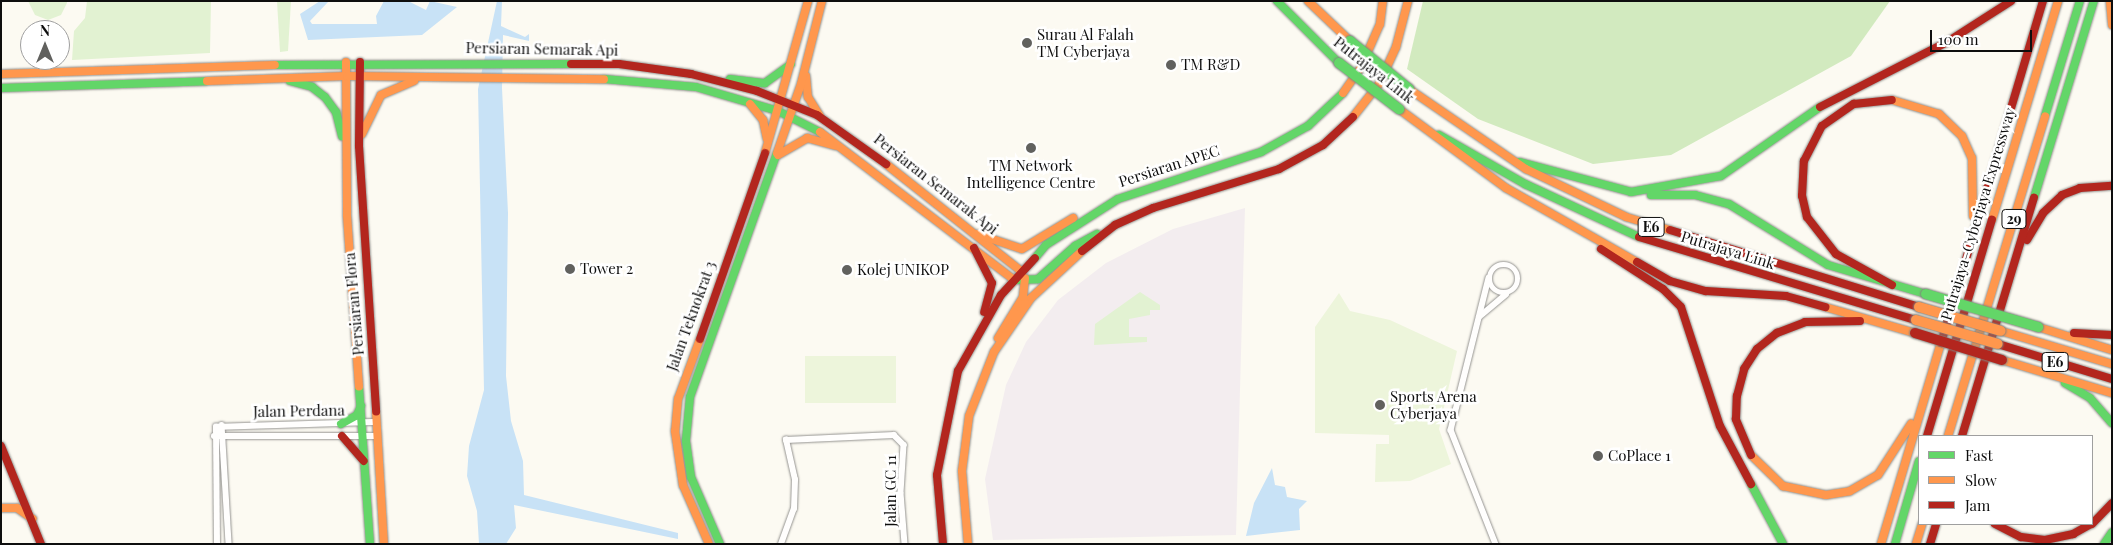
<!DOCTYPE html>
<meta charset="utf-8">
<style>
body{margin:0}
#map{position:relative;width:2113px;height:545px;overflow:hidden;background:#fcfaf2;font-family:"Playfair Display",serif}
div>[style]{position:absolute}
.industrial>*{inset:0;background:#f3edef}
.green>*{inset:0;background:#e2f2d2}
.forest>*{inset:0;background:#d2eabf}
.pitch>*{inset:0;background:#edf5db}
.water>*{inset:0;background:#c8e2f6}
.roads{filter:drop-shadow(0 0 1px #959491) drop-shadow(0 0 1px #959491)}
.street>*{height:5.5px;margin:-2.75px;padding:0 2.75px;transform-origin:2.75px;border-radius:2.75px;background:#fffefd}
.street>.ring{margin:-2.75px;padding:0;box-sizing:content-box;background:none;border:5.5px solid #fffefd;border-radius:50%}
.fast>*{height:8px;margin:-4px;padding:0 4px;transform-origin:4px;border-radius:4px;background:#63d668}
.slow>*{height:8px;margin:-4px;padding:0 4px;transform-origin:4px;border-radius:4px;background:#ff974d}
.jam>*{height:8px;margin:-4px;padding:0 4px;transform-origin:4px;border-radius:4px;background:#b3261e}
.bridges{filter:drop-shadow(0 0 1px #82827e) drop-shadow(0 0 1px #82827e)}
.fast-bridge>*{height:10px;margin:-5px;padding:0 5px;transform-origin:5px;border-radius:5px;background:#63d668}
.slow-bridge>*{height:10px;margin:-5px;padding:0 5px;transform-origin:5px;border-radius:5px;background:#ff974d}
.jam-bridge>*{height:10px;margin:-5px;padding:0 5px;transform-origin:5px;border-radius:5px;background:#b3261e}
.dots>*{width:14px;height:14px;translate:-50% -50%;box-sizing:border-box;border:2px solid #fff;border-radius:50%}
span{translate:-50% -50%;white-space:nowrap;text-align:center;line-height:1.15;-webkit-text-stroke:5px #fff;paint-order:stroke}
.shield-label span{padding:1px 4px;background:#fff;border:1px solid;border-radius:4px;-webkit-text-stroke-width:0}
.shield-label{font-size:14px;color:#0e0e0e;font-weight:700}
.poi-label{font-size:15px;color:#0e0e0e}
.left{translate:0 -50%;text-align:left}
.street-label{font-size:15px;color:#0e0e0e}
.frame{position:absolute;inset:0;border:2px solid #0e0e0e;pointer-events:none}
.legend{position:absolute;left:1918px;top:435px;width:175px;height:90px;box-sizing:border-box;background:#fff;border:1px solid #9f9f9f;margin:0;padding:6px 9px;list-style:none;font-size:15px;color:#0e0e0e}
.legend li{display:flex;align-items:center;gap:10px;height:25px}
.legend b{width:25px;border:1px solid #9f9f9f}
.north{position:absolute;left:20px;top:20px;width:50px;height:50px;box-sizing:border-box;background:#fff;border:1px solid #9f9f9f;border-radius:50%;rotate:0deg;font-size:14px;font-weight:700;line-height:20px;text-align:center;color:#0e0e0e}
.north::after{content:'';display:block;margin:auto;width:18px;height:22px;background:#61615e;clip-path:polygon(50% 0,100% 100%,50% 72%,0 100%)}
.scale{position:absolute;left:1930px;top:30px;width:102px;height:22px;box-sizing:border-box;border:2px solid #0e0e0e;border-top:0;padding-left:6px;font-size:15px;line-height:18px;white-space:nowrap;color:#0e0e0e;-webkit-text-stroke:4px #fff;paint-order:stroke}
</style>
<div id="map">
<div class="industrial">
<i style="clip-path:polygon(1245px 208px,1236px 535px,993px 540px,985px 479px,1006px 385px,1026px 342px,1058px 300px,1106px 263px,1173px 229px)"></i>
</div>
<div class="green">
<i style="clip-path:polygon(28px 1px,67px 1px,67px 3px,61px 15px,48px 20px,35px 15px)"></i>
<i style="clip-path:polygon(87px 1px,211px 1px,210px 53px,72px 60px,74px 31px,85px 18px)"></i>
<i style="clip-path:polygon(277px 1px,291px 1px,288px 51px,280px 52px)"></i>
<i style="clip-path:polygon(1140px 292px,1160px 305px,1160px 310px,1150px 310px,1150px 315px,1129px 319px,1129px 337px,1147px 337px,1147px 342px,1094px 345px,1095px 324px)"></i>
</div>
<div class="forest">
<i style="clip-path:polygon(1423px 1px,1890px 1px,1851px 56px,1671px 155px,1593px 164px,1478px 119px,1407px 69px)"></i>
</div>
<div class="pitch">
<i style="clip-path:polygon(1339px 293px,1350px 311px,1390px 320px,1457px 351px,1439px 429px,1451px 464px,1410px 481px,1375px 482px,1376px 444px,1389px 444px,1389px 435px,1315px 433px,1315px 327px)"></i>
<i style="clip-path:polygon(805px 356px,896px 356px,896px 403px,805px 403px)"></i>
</div>
<div class="water">
<i style="clip-path:polygon(320px 1px,329px 1px,310px 21px,312px 24px,377px 24px,376px 16px,384px 1px,410px 2px,426px 10px,430px 1px,457px 7px,422px 35px,308px 40px,300px 14px)"></i>
<i style="clip-path:polygon(497px 1px,502px 1px,501px 26px,525px 37px,529px 34px,529px 41px,503px 35px,502px 88px,508px 213px,506px 376px,511px 421px,523px 461px,524px 495px,678px 533px,678px 539px,514px 505px,516px 528px,506px 544px,479px 544px,477px 511px,467px 476px,469px 446px,484px 390px,478px 89px)"></i>
<i style="clip-path:polygon(1272px 468px,1275px 485px,1285px 487px,1287px 497px,1307px 501px,1299px 509px,1300px 530px,1246px 536px,1254px 503px)"></i>
</div>
<div class="roads">
<div class="street">
<i class="ring" style="left:1490px;top:265px;width:22.5px;height:22.5px"></i>
<i style="left:1489px;top:278px;width:157px;rotate:104deg"></i>
<i style="left:1451px;top:430px;width:123px;rotate:68.5deg"></i>
<i style="left:1479px;top:317px;width:35px;rotate:-40deg"></i>
<i style="left:222px;top:425px;width:119px;rotate:86.6deg"></i>
<i style="left:214px;top:436px;width:164px"></i>
<i style="left:217px;top:544px;width:117px;rotate:-90.5deg"></i>
<i style="left:216px;top:427px;width:161px;rotate:-1.8deg"></i>
<i style="left:781px;top:544px;width:37px;rotate:-70deg"></i>
<i style="left:794px;top:509px;width:29px;rotate:-88deg"></i>
<i style="left:795px;top:480px;width:41px;rotate:-102.7deg"></i>
<i style="left:786px;top:440px;width:108px;rotate:-2.7deg"></i>
<i style="left:894px;top:435px;width:14px;rotate:45deg"></i>
<i style="left:904px;top:445px;width:48px;rotate:93.6deg"></i>
<i style="left:901px;top:493px;width:51px;rotate:85.5deg"></i>
</div>
<div class="fast">
<i style="left:1277px;top:1px;width:88px;rotate:45deg"></i>
<i style="left:275px;top:65px;width:296px;rotate:-0.2deg"></i>
<i style="left:604px;top:79px;width:92px;rotate:5deg"></i>
<i style="left:696px;top:87px;width:85px;rotate:16.3deg"></i>
<i style="left:778px;top:111px;width:47px;rotate:26.6deg"></i>
<i style="left:730px;top:79px;width:35px;rotate:7deg"></i>
<i style="left:765px;top:83px;width:32px;rotate:-36deg"></i>
<i style="left:290px;top:81px;width:23px;rotate:15deg"></i>
<i style="left:312px;top:87px;width:16px;rotate:38deg"></i>
<i style="left:325px;top:97px;width:19px;rotate:54deg"></i>
<i style="left:336px;top:112px;width:25px;rotate:76deg"></i>
<i style="left:1px;top:88px;width:206px;rotate:-1.9deg"></i>
<i style="left:2045px;top:116px;width:120px;rotate:-73.1deg"></i>
<i style="left:1439px;top:135px;width:99px;rotate:29.7deg"></i>
<i style="left:1525px;top:184px;width:126px;rotate:24.9deg"></i>
<i style="left:1520px;top:162px;width:115px;rotate:15.1deg"></i>
<i style="left:1631px;top:192px;width:91px;rotate:-10.1deg"></i>
<i style="left:1721px;top:176px;width:121px;rotate:-34.9deg"></i>
<i style="left:1651px;top:195px;width:44px"></i>
<i style="left:1695px;top:195px;width:35px;rotate:15deg"></i>
<i style="left:1729px;top:204px;width:116px;rotate:31.6deg"></i>
<i style="left:1828px;top:265px;width:102px;rotate:16.5deg"></i>
<i style="left:2034px;top:198px;width:206px;rotate:-73.1deg"></i>
<i style="left:1035px;top:258px;width:17px;rotate:-50deg"></i>
<i style="left:1046px;top:245px;width:85px;rotate:-32.6deg"></i>
<i style="left:1118px;top:199px;width:151px;rotate:-18.2deg"></i>
<i style="left:1261px;top:152px;width:54px;rotate:-29deg"></i>
<i style="left:1308px;top:126px;width:48px;rotate:-43.3deg"></i>
<i style="left:1014px;top:280px;width:24px;rotate:-2deg"></i>
<i style="left:1038px;top:279px;width:50px;rotate:-41.7deg"></i>
<i style="left:1075px;top:246px;width:25px;rotate:-29deg"></i>
<i style="left:2065px;top:383px;width:29px;rotate:31deg"></i>
<i style="left:2090px;top:398px;width:33px;rotate:49deg"></i>
<i style="left:359px;top:387px;width:157px;rotate:86deg"></i>
<i style="left:341px;top:424px;width:18px;rotate:-29deg"></i>
<i style="left:357px;top:415px;width:10px;rotate:-66deg"></i>
<i style="left:1751px;top:484px;width:68px;rotate:61.9deg"></i>
<i style="left:720px;top:544px;width:73px;rotate:-113.4deg"></i>
<i style="left:691px;top:477px;width:37px;rotate:-98deg"></i>
<i style="left:686px;top:440px;width:43px;rotate:-84.7deg"></i>
<i style="left:690px;top:397px;width:259px;rotate:-70.4deg"></i>
<i style="left:1895px;top:544px;width:86px;rotate:-73.9deg"></i>
<i style="left:2104px;top:544px;width:14px;rotate:-56deg"></i>
</div>
<div class="slow">
<i style="left:1308px;top:1px;width:58px;rotate:43.6deg"></i>
<i style="left:2110px;top:1px;width:24px;rotate:85deg"></i>
<i style="left:346px;top:62px;width:153px;rotate:89.6deg"></i>
<i style="left:347px;top:215px;width:172px;rotate:86deg"></i>
<i style="left:1px;top:74px;width:274px;rotate:-1.9deg"></i>
<i style="left:806px;top:76px;width:21px;rotate:85deg"></i>
<i style="left:808px;top:97px;width:22px;rotate:58deg"></i>
<i style="left:207px;top:81px;width:140px;rotate:-2deg"></i>
<i style="left:347px;top:76px;width:257px;rotate:0.7deg"></i>
<i style="left:1409px;top:89px;width:142px;rotate:34.4deg"></i>
<i style="left:1526px;top:169px;width:111px;rotate:25.6deg"></i>
<i style="left:1626px;top:217px;width:46px;rotate:16.5deg"></i>
<i style="left:1343px;top:93px;width:32px;rotate:-55deg"></i>
<i style="left:1361px;top:67px;width:47px;rotate:-66.2deg"></i>
<i style="left:1380px;top:24px;width:23px;rotate:-83deg"></i>
<i style="left:1892px;top:100px;width:49px;rotate:16.6deg"></i>
<i style="left:1939px;top:114px;width:32px;rotate:44deg"></i>
<i style="left:1962px;top:136px;width:24px;rotate:66deg"></i>
<i style="left:1972px;top:158px;width:58px;rotate:89deg"></i>
<i style="left:750px;top:104px;width:21px;rotate:51deg"></i>
<i style="left:763px;top:120px;width:19px;rotate:78deg"></i>
<i style="left:1403px;top:112px;width:128px;rotate:36.4deg"></i>
<i style="left:1506px;top:188px;width:150px;rotate:29.5deg"></i>
<i style="left:1353px;top:117px;width:42px;rotate:-51.8deg"></i>
<i style="left:1379px;top:84px;width:41px;rotate:-65.3deg"></i>
<i style="left:1396px;top:47px;width:48px;rotate:-75.4deg"></i>
<i style="left:820px;top:132px;width:244px;rotate:37.3deg"></i>
<i style="left:362px;top:134px;width:43px;rotate:-64deg"></i>
<i style="left:381px;top:95px;width:36px;rotate:-23deg"></i>
<i style="left:765px;top:153px;width:158px;rotate:-74.2deg"></i>
<i style="left:777px;top:153px;width:73px;rotate:-70.8deg"></i>
<i style="left:801px;top:84px;width:86px;rotate:-75.8deg"></i>
<i style="left:778px;top:155px;width:34px;rotate:-30deg"></i>
<i style="left:807px;top:138px;width:30px;rotate:15deg"></i>
<i style="left:886px;top:164px;width:172px;rotate:38.4deg"></i>
<i style="left:1992px;top:220px;width:229px;rotate:-73.2deg"></i>
<i style="left:977px;top:234px;width:47px;rotate:18.4deg"></i>
<i style="left:1022px;top:249px;width:60px;rotate:-31.3deg"></i>
<i style="left:1825px;top:307px;width:94px;rotate:16.1deg"></i>
<i style="left:2038px;top:327px;width:77px;rotate:17.3deg"></i>
<i style="left:2001px;top:331px;width:116px;rotate:16.6deg"></i>
<i style="left:998px;top:338px;width:48px;rotate:-58.6deg"></i>
<i style="left:1023px;top:297px;width:19px;rotate:-84deg"></i>
<i style="left:700px;top:339px;width:64px;rotate:110.1deg"></i>
<i style="left:678px;top:399px;width:32px;rotate:95deg"></i>
<i style="left:675px;top:431px;width:55px;rotate:81.6deg"></i>
<i style="left:683px;top:485px;width:64px;rotate:66.2deg"></i>
<i style="left:2002px;top:360px;width:115px;rotate:16.7deg"></i>
<i style="left:376px;top:411px;width:133px;rotate:86.6deg"></i>
<i style="left:1948px;top:436px;width:334px;rotate:-73.1deg"></i>
<i style="left:1751px;top:455px;width:45px;rotate:44.1deg"></i>
<i style="left:1783px;top:486px;width:44px;rotate:11.8deg"></i>
<i style="left:1826px;top:495px;width:24px;rotate:-9deg"></i>
<i style="left:1850px;top:491px;width:32px;rotate:-30deg"></i>
<i style="left:1878px;top:475px;width:61px;rotate:-57.1deg"></i>
<i style="left:1px;top:508px;width:16px"></i>
<i style="left:17px;top:508px;width:19px;rotate:35deg"></i>
<i style="left:968px;top:544px;width:73px;rotate:-94.7deg"></i>
<i style="left:962px;top:471px;width:55px;rotate:-82.7deg"></i>
<i style="left:969px;top:416px;width:69px;rotate:-68.7deg"></i>
<i style="left:994px;top:352px;width:65px;rotate:-55.6deg"></i>
<i style="left:1031px;top:298px;width:69px;rotate:-42.7deg"></i>
<i style="left:1881px;top:544px;width:210px;rotate:-73.4deg"></i>
<i style="left:1916px;top:544px;width:21px;rotate:-73deg"></i>
</div>
<div class="jam">
<i style="left:360px;top:62px;width:84px;rotate:90.7deg"></i>
<i style="left:359px;top:146px;width:266px;rotate:86.3deg"></i>
<i style="left:571px;top:64px;width:48px"></i>
<i style="left:619px;top:64px;width:73px;rotate:7.9deg"></i>
<i style="left:691px;top:74px;width:68px;rotate:14.4deg"></i>
<i style="left:757px;top:91px;width:65px;rotate:21.8deg"></i>
<i style="left:817px;top:115px;width:85px;rotate:35.4deg"></i>
<i style="left:1820px;top:107px;width:143px;rotate:-27.1deg"></i>
<i style="left:1947px;top:42px;width:76px;rotate:-32.6deg"></i>
<i style="left:1670px;top:230px;width:261px;rotate:17.2deg"></i>
<i style="left:1639px;top:237px;width:289px;rotate:16.7deg"></i>
<i style="left:2027px;top:240px;width:31px;rotate:-59deg"></i>
<i style="left:2043px;top:213px;width:26px;rotate:-43deg"></i>
<i style="left:2062px;top:195px;width:19px;rotate:-21deg"></i>
<i style="left:2080px;top:188px;width:32px;rotate:-4deg"></i>
<i style="left:974px;top:248px;width:39px;rotate:63deg"></i>
<i style="left:992px;top:283px;width:30px;rotate:105deg"></i>
<i style="left:1601px;top:249px;width:74px;rotate:32.8deg"></i>
<i style="left:1663px;top:289px;width:25px;rotate:45deg"></i>
<i style="left:1681px;top:307px;width:125px;rotate:71.9deg"></i>
<i style="left:1720px;top:426px;width:66px;rotate:61.9deg"></i>
<i style="left:1082px;top:251px;width:42px;rotate:-38.2deg"></i>
<i style="left:1115px;top:225px;width:42px;rotate:-24.1deg"></i>
<i style="left:1153px;top:208px;width:132px;rotate:-17.2deg"></i>
<i style="left:1279px;top:169px;width:50px;rotate:-28.6deg"></i>
<i style="left:1323px;top:145px;width:41px;rotate:-43deg"></i>
<i style="left:1637px;top:262px;width:38px;rotate:30deg"></i>
<i style="left:1670px;top:281px;width:37px;rotate:16deg"></i>
<i style="left:1706px;top:291px;width:80px;rotate:3.6deg"></i>
<i style="left:1786px;top:296px;width:41px;rotate:15.8deg"></i>
<i style="left:1892px;top:285px;width:64px;rotate:-151deg"></i>
<i style="left:1836px;top:254px;width:47px;rotate:-128.1deg"></i>
<i style="left:1807px;top:217px;width:22px;rotate:-103deg"></i>
<i style="left:1802px;top:196px;width:35px;rotate:-87deg"></i>
<i style="left:1804px;top:161px;width:39px;rotate:-63deg"></i>
<i style="left:1822px;top:126px;width:39px;rotate:-35deg"></i>
<i style="left:1854px;top:104px;width:38px;rotate:-6deg"></i>
<i style="left:2074px;top:333px;width:38px;rotate:3deg"></i>
<i style="left:700px;top:339px;width:197px;rotate:-70.7deg"></i>
<i style="left:1941px;top:343px;width:357px;rotate:-73.4deg"></i>
<i style="left:1998px;top:344px;width:119px;rotate:17.1deg"></i>
<i style="left:342px;top:436px;width:33px;rotate:49deg"></i>
<i style="left:1927px;top:436px;width:226px;rotate:-73.3deg"></i>
<i style="left:1962px;top:436px;width:249px;rotate:-73.2deg"></i>
<i style="left:1px;top:446px;width:106px;rotate:67.8deg"></i>
<i style="left:1751px;top:455px;width:39px;rotate:-113deg"></i>
<i style="left:1736px;top:419px;width:23px;rotate:-88deg"></i>
<i style="left:1737px;top:396px;width:28px;rotate:-75deg"></i>
<i style="left:1744px;top:369px;width:24px;rotate:-57deg"></i>
<i style="left:1757px;top:349px;width:26px;rotate:-39deg"></i>
<i style="left:1777px;top:333px;width:30px;rotate:-21deg"></i>
<i style="left:1805px;top:322px;width:55px;rotate:-1deg"></i>
<i style="left:1995px;top:524px;width:29px;rotate:27deg"></i>
<i style="left:2021px;top:537px;width:24px;rotate:7deg"></i>
<i style="left:2045px;top:540px;width:29px;rotate:-12deg"></i>
<i style="left:2073px;top:534px;width:21px;rotate:-29deg"></i>
<i style="left:2092px;top:524px;width:29px;rotate:-46deg"></i>
<i style="left:943px;top:544px;width:69px;rotate:-95deg"></i>
<i style="left:937px;top:475px;width:106px;rotate:-78.6deg"></i>
<i style="left:958px;top:371px;width:87px;rotate:-60.5deg"></i>
<i style="left:1001px;top:295px;width:50px;rotate:-47.4deg"></i>
<i style="left:1930px;top:544px;width:21px;rotate:-73deg"></i>
</div>
</div>
<div class="bridges">
<div class="fast-bridge">
<i style="left:1350px;top:41px;width:76px;rotate:39.1deg"></i>
<i style="left:1339px;top:63px;width:76px;rotate:37.5deg"></i>
<i style="left:1926px;top:294px;width:117px;rotate:16.4deg"></i>
</div>
<div class="slow-bridge">
<i style="left:1919px;top:307px;width:85px;rotate:16.3deg"></i>
<i style="left:1916px;top:320px;width:85px;rotate:16.3deg"></i>
</div>
<div class="jam-bridge">
<i style="left:1915px;top:333px;width:91px;rotate:17.2deg"></i>
</div>
</div>
<div class="dots">
<i style="left:1027px;top:43px;background:#61615e"></i>
<i style="left:1171px;top:65px;background:#61615e"></i>
<i style="left:1031px;top:148px;background:#61615e"></i>
<i style="left:570px;top:269px;background:#61615e"></i>
<i style="left:847px;top:270px;background:#61615e"></i>
<i style="left:1380px;top:405px;background:#61615e"></i>
<i style="left:1598px;top:456px;background:#61615e"></i>
</div>
<div class="shield-label">
<span style="left:2014px;top:219px">29</span>
<span style="left:1651px;top:227px">E6</span>
<span style="left:2055px;top:362px">E6</span>
</div>
<div class="poi-label">
<span class="left" style="left:1037px;top:43px">Surau Al Falah<br>TM Cyberjaya</span>
<span class="left" style="left:1181px;top:65px">TM R&amp;D</span>
<span style="left:1031px;top:174px">TM Network<br>Intelligence Centre</span>
<span class="left" style="left:580px;top:269px">Tower 2</span>
<span class="left" style="left:857px;top:270px">Kolej UNIKOP</span>
<span class="left" style="left:1390px;top:405px">Sports Arena<br>Cyberjaya</span>
<span class="left" style="left:1608px;top:456px">CoPlace 1</span>
</div>
<div class="street-label">
<span style="left:542px;top:49px;rotate:1deg">Persiaran Semarak Api</span>
<span style="left:1374px;top:70px;rotate:38deg">Putrajaya Link</span>
<span style="left:1169px;top:166px;rotate:-18deg">Persiaran APEC</span>
<span style="left:936px;top:184px;rotate:38deg">Persiaran Semarak Api</span>
<span style="left:1978px;top:214px;rotate:-73deg">Putrajaya–Cyberjaya Expressway</span>
<span style="left:1728px;top:250px;rotate:17deg">Putrajaya Link</span>
<span style="left:354px;top:304px;rotate:-95deg">Persiaran Flora</span>
<span style="left:691px;top:316px;rotate:-70deg">Jalan Teknokrat 3</span>
<span style="left:299px;top:411px;rotate:-1deg">Jalan Perdana</span>
<span style="left:891px;top:491px;rotate:-90deg">Jalan GC 11</span>
</div>
<div class="frame"></div>
<ul class="legend">
<li><b style="height:6px;background:#63d668"></b>Fast</li>
<li><b style="height:6px;background:#ff974d"></b>Slow</li>
<li><b style="height:6px;background:#b3261e"></b>Jam</li>
</ul>
<div class="north">N</div>
<div class="scale">100 m</div>
</div>
